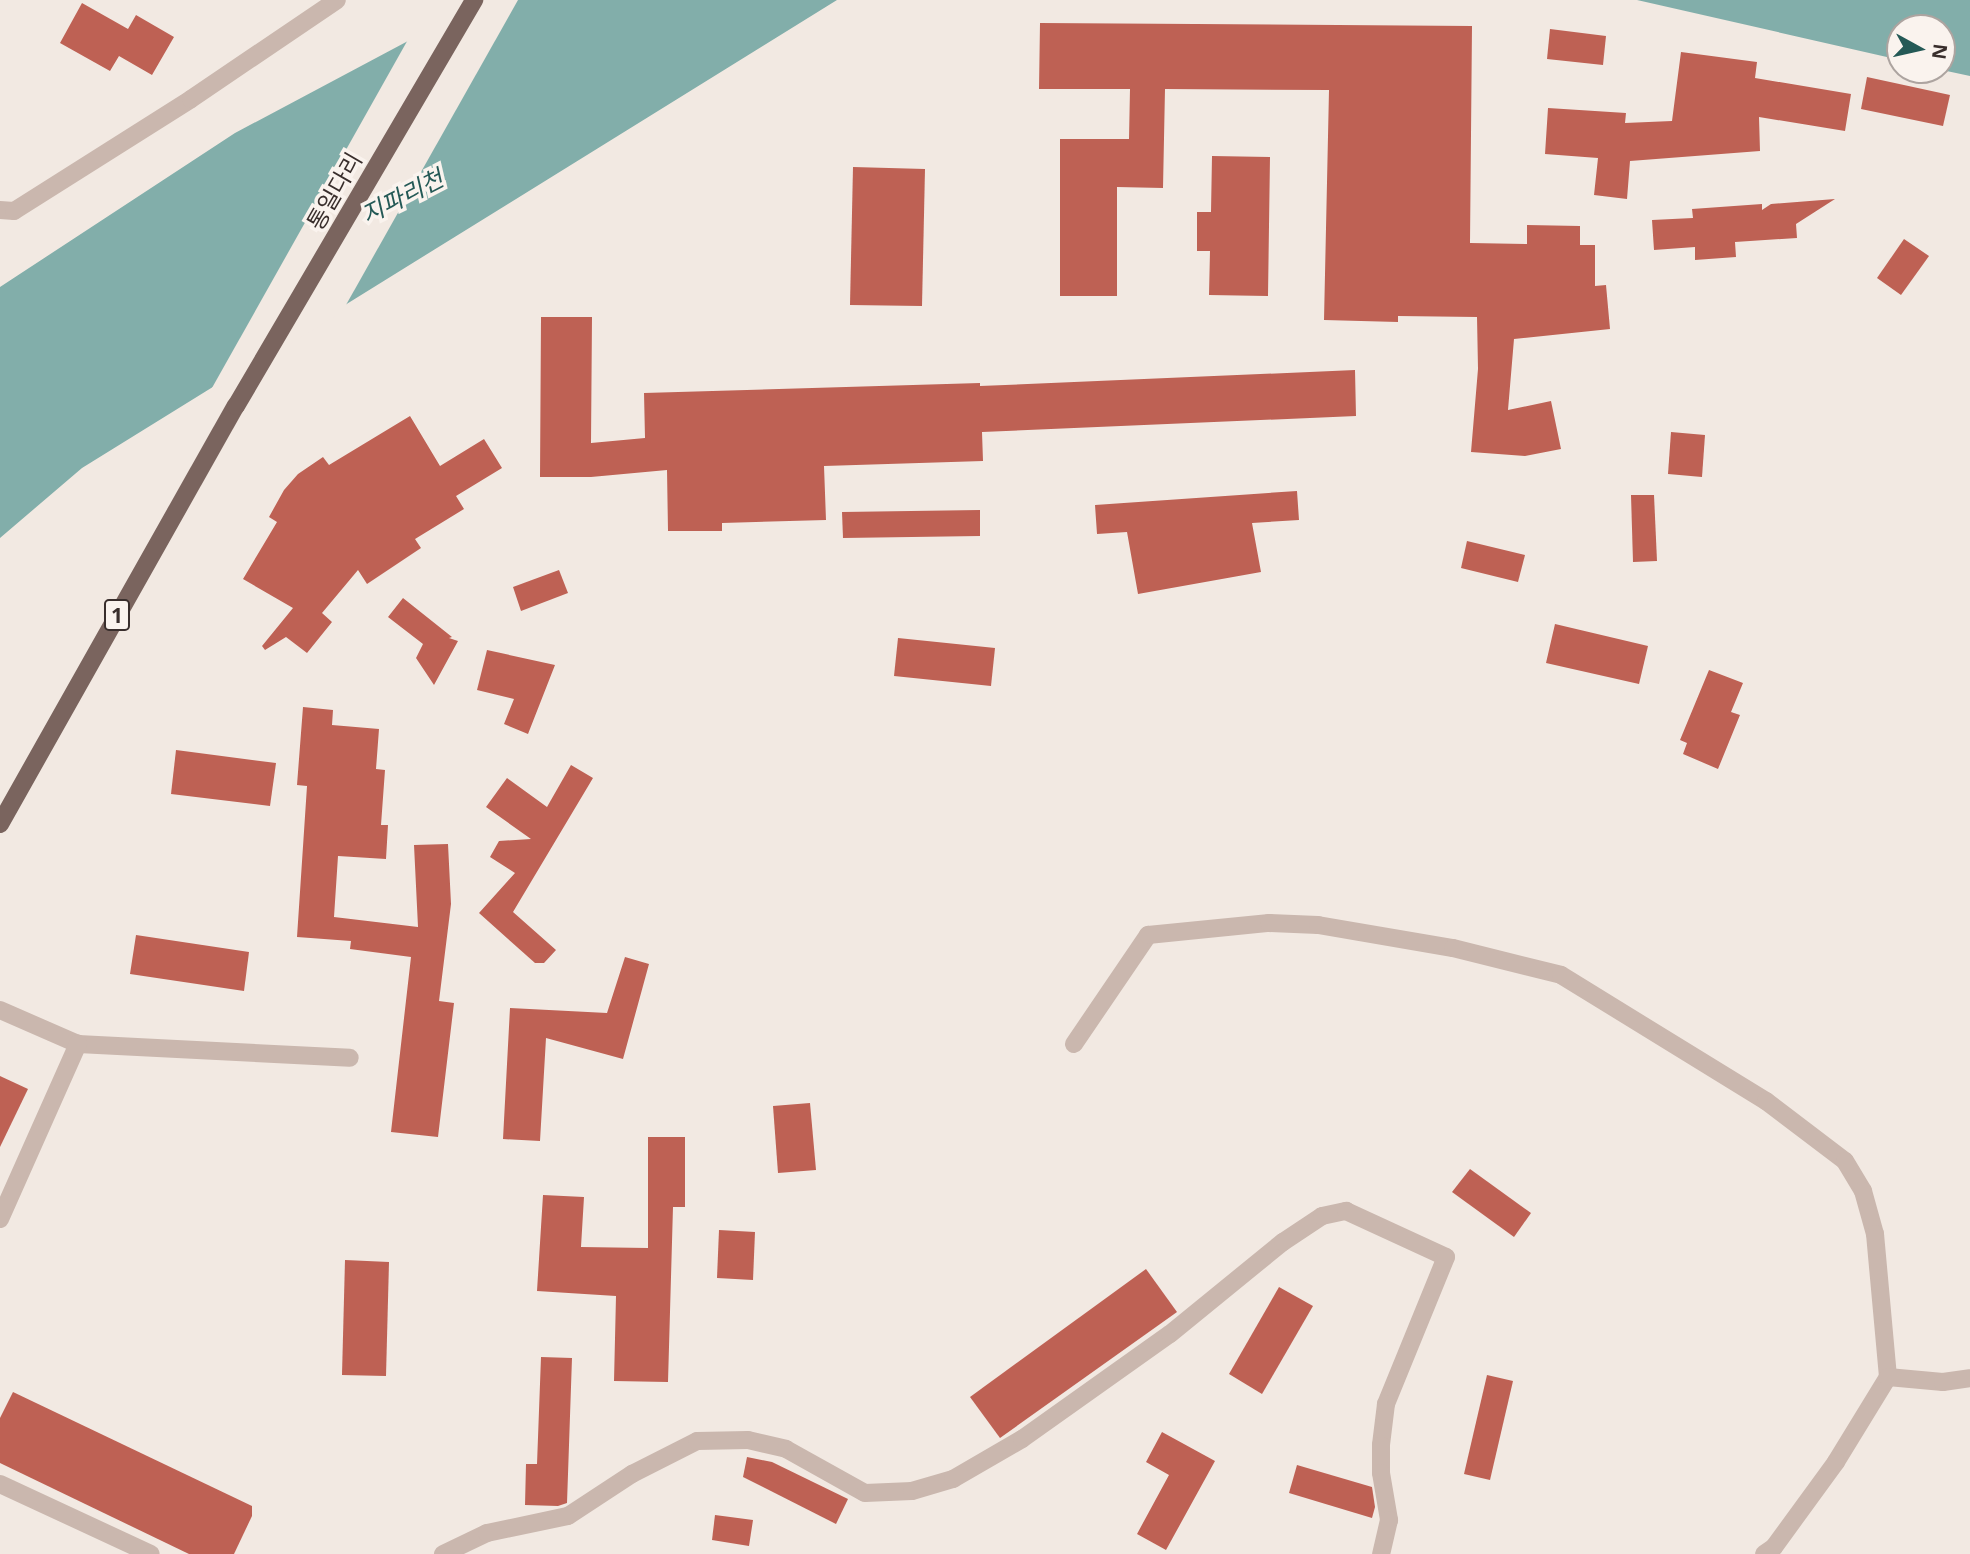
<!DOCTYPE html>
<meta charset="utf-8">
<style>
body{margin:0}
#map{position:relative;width:1970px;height:1554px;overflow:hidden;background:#f2e9e2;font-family:"Open Sans","Noto Sans KR",sans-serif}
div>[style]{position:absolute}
.water>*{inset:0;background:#82aeaa}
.pier>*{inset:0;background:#f2e9e2}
.building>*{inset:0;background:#be6154}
.service>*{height:18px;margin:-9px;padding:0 9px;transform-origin:9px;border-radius:9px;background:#cab7ae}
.minor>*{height:18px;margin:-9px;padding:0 9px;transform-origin:9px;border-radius:9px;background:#cab7ae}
.primary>*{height:18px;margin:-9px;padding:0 9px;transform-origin:9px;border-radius:9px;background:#7a645e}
span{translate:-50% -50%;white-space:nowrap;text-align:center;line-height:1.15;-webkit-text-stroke:7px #faf3ee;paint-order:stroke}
.shield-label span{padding:2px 5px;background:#faf3ee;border:2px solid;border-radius:5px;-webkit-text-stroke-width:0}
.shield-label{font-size:21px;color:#392e2c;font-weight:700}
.street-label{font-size:23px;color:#392e2c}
.water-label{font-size:24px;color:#245956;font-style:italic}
.north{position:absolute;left:1886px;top:14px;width:70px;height:70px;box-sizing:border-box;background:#faf3ee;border:2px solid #ada4a0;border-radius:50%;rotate:98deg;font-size:19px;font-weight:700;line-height:28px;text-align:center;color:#392e2c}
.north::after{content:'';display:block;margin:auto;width:24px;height:32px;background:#245956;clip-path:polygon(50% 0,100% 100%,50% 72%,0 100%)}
</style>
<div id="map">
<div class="water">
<i style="clip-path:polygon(485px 0,837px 0,82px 468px,0 538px,0 287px,235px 133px)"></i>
<i style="clip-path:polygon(1637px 0,1970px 0,1970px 76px,1942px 70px,1942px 28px,1900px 28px,1900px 60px)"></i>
</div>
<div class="pier">
<i style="clip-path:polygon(480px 0,518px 0,342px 312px,208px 395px,410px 36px)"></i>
</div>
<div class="building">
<i style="clip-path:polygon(82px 3px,128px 29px,136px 15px,174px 37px,152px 75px,119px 56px,110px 71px,60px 43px)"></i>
<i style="clip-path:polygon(1040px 23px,1472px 26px,1470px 243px,1527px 244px,1527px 225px,1580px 226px,1580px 245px,1595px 245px,1595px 286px,1606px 285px,1610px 329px,1514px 339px,1508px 410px,1551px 401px,1561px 449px,1525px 456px,1471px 452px,1478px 369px,1477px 317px,1398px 316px,1398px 322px,1324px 320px,1329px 90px,1165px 89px,1163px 188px,1117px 187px,1117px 296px,1060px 296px,1060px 139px,1129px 139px,1130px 89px,1039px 89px)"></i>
<i style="clip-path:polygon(1550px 29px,1606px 36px,1603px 65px,1547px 59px)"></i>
<i style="clip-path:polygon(1681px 52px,1757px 62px,1755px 78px,1851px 94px,1845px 131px,1759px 117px,1760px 151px,1630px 161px,1627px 199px,1594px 195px,1598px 158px,1545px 154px,1548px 108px,1626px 113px,1625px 123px,1672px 121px)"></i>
<i style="clip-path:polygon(1867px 77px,1950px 95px,1943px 126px,1861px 109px)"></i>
<i style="clip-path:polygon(1212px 156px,1270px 157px,1268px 296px,1209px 295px,1210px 251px,1197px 251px,1197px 212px,1211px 212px)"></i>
<i style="clip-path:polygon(853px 167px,925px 169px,922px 306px,850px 305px)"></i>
<i style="clip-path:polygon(1835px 199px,1796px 224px,1797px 238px,1735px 242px,1736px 257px,1695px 260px,1695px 247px,1654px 250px,1652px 220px,1693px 218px,1692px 209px,1762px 204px,1762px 210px,1771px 204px)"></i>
<i style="clip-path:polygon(1904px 239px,1929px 256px,1901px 295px,1877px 278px)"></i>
<i style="clip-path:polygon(541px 317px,592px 317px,591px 443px,645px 438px,644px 393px,980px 383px,980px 386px,1355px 370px,1356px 416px,982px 432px,983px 461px,824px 466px,826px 520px,722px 523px,722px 531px,668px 531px,667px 470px,591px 477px,540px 477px)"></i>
<i style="clip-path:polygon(410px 416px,440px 466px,484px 439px,502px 468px,456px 496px,464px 509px,415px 539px,421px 548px,367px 584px,358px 570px,322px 613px,332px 622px,307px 653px,286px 637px,265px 650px,262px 646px,293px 608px,243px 579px,277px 522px,269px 517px,284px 490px,298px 474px,323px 457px,329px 465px)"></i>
<i style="clip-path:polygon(1671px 432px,1705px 435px,1702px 477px,1668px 474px)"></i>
<i style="clip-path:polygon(1297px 491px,1299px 520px,1252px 523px,1261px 572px,1138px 594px,1127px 532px,1097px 534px,1095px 505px)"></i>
<i style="clip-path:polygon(1631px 495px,1654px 495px,1657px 561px,1633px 562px)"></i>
<i style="clip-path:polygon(980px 510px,980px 536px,843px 538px,842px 512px)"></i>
<i style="clip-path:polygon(1467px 541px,1525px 555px,1518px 582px,1461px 568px)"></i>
<i style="clip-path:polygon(559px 570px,568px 593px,521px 611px,513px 587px)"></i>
<i style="clip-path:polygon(403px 598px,452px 637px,449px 638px,458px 641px,434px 685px,416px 658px,423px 644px,388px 617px)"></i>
<i style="clip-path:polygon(1555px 624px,1648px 646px,1639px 684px,1546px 663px)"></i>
<i style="clip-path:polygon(898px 638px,995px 648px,991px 686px,894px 676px)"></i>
<i style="clip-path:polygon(487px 650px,555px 665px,528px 734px,504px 724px,514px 699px,477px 690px)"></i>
<i style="clip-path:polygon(1709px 670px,1743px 683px,1731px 712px,1740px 715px,1718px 769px,1683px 754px,1687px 743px,1680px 740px)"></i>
<i style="clip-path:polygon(303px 707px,333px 710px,332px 725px,379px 729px,376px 769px,385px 770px,381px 825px,388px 825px,386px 859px,338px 856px,334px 917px,418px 927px,414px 845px,448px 844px,451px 904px,439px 1001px,454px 1003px,438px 1137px,391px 1132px,411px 957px,350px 949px,351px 941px,297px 937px,307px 786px,297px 785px)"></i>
<i style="clip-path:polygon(176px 750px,276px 763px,270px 806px,171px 794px)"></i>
<i style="clip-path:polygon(571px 765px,593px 778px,513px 912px,556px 950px,544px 963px,535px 963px,479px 913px,515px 873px,490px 857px,499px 841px,531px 839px,486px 807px,507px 778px,547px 807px)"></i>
<i style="clip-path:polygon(136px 935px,249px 952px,244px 991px,130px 974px)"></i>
<i style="clip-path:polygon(625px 957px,649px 964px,623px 1059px,546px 1038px,540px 1141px,503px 1139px,510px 1008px,607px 1013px)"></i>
<i style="clip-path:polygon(0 1076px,28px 1089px,0 1147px)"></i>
<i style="clip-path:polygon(810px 1103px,816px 1170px,778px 1173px,773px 1106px)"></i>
<i style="clip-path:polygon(648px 1137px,685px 1137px,685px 1207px,673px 1207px,668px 1382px,614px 1381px,616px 1296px,537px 1291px,543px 1195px,584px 1197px,581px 1247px,648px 1248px)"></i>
<i style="clip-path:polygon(1470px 1169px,1531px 1213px,1514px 1237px,1452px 1192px)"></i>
<i style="clip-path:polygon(719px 1230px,755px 1232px,753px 1280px,717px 1278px)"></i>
<i style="clip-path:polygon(345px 1260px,389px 1262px,386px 1376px,342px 1375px)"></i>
<i style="clip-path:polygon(1146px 1269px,1177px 1312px,1000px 1438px,970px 1397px)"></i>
<i style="clip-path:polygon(1279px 1287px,1313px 1306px,1262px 1394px,1229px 1374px)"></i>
<i style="clip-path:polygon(541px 1357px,572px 1358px,567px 1503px,558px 1506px,525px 1505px,526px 1464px,537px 1464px)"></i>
<i style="clip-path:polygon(1487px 1375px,1513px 1381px,1490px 1480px,1464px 1474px)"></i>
<i style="clip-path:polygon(13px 1392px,252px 1506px,252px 1516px,234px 1554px,189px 1554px,0 1463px,0 1418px)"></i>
<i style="clip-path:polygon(1162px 1432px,1215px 1461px,1166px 1550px,1137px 1534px,1169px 1475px,1146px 1462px)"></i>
<i style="clip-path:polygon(747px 1457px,772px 1462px,848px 1499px,836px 1524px,743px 1477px)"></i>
<i style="clip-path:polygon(1297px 1465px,1372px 1487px,1375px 1507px,1372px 1518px,1289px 1493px)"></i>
<i style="clip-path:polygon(715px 1515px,753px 1520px,749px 1546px,712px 1540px)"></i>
</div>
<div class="service">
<i style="left:0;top:1010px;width:85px;rotate:23.6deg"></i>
<i style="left:78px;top:1044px;width:272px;rotate:2.9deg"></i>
<i style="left:0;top:1219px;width:192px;rotate:-66deg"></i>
<i style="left:0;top:1484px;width:166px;rotate:24.9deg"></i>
</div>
<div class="minor">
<i style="left:0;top:210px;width:14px;rotate:4deg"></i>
<i style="left:14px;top:211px;width:209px;rotate:-32.3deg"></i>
<i style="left:191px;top:99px;width:176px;rotate:-34.1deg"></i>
<i style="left:1074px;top:1044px;width:132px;rotate:-55.8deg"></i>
<i style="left:1148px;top:935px;width:122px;rotate:-5.7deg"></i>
<i style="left:1269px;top:923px;width:49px;rotate:2.3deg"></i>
<i style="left:1318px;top:925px;width:137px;rotate:9.7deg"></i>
<i style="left:1453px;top:948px;width:111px;rotate:14deg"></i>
<i style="left:1561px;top:975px;width:241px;rotate:31.6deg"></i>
<i style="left:1766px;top:1101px;width:99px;rotate:37.2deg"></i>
<i style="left:1845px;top:1161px;width:35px;rotate:59deg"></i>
<i style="left:1863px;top:1191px;width:45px;rotate:74.4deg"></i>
<i style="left:1875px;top:1234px;width:144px;rotate:84.8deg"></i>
<i style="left:1888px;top:1377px;width:100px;rotate:121.5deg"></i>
<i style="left:1836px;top:1462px;width:105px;rotate:126.1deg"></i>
<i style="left:1774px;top:1547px;width:12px;rotate:145deg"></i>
<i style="left:1888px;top:1377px;width:55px;rotate:5.2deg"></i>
<i style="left:1943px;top:1382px;width:27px;rotate:-8deg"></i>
<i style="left:443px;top:1554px;width:49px;rotate:-25.5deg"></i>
<i style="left:487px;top:1533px;width:83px;rotate:-11.9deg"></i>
<i style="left:568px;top:1516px;width:77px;rotate:-33.3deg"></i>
<i style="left:632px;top:1474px;width:73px;rotate:-26.9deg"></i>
<i style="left:697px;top:1441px;width:51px;rotate:-1.1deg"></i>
<i style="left:748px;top:1440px;width:39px;rotate:13deg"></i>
<i style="left:786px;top:1449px;width:90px;rotate:29.1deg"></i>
<i style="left:865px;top:1493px;width:47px;rotate:-2.4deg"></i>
<i style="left:912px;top:1491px;width:43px;rotate:-16.3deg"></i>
<i style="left:953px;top:1479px;width:80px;rotate:-30.1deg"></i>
<i style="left:1022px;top:1439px;width:181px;rotate:-35.4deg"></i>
<i style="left:1170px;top:1334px;width:146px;rotate:-39.2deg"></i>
<i style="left:1283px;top:1242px;width:47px;rotate:-33.7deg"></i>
<i style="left:1322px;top:1216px;width:25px;rotate:-12deg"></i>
<i style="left:1346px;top:1211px;width:110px;rotate:24.7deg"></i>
<i style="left:1446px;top:1257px;width:159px;rotate:112.2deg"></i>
<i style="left:1386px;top:1404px;width:41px;rotate:97deg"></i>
<i style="left:1381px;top:1445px;width:28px;rotate:90deg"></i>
<i style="left:1381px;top:1473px;width:48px;rotate:80.3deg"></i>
<i style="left:1389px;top:1520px;width:35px;rotate:103deg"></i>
</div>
<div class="primary">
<i style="left:0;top:824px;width:480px;rotate:-60.6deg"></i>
<i style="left:236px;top:406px;width:471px;rotate:-59.6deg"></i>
</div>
<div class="shield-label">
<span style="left:117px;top:615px">1</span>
</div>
<div class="street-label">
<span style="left:334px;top:191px;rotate:-60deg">통일다리</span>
</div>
<div class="water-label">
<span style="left:402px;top:196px;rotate:-27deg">지파리천</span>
</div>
<div class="north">N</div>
</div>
